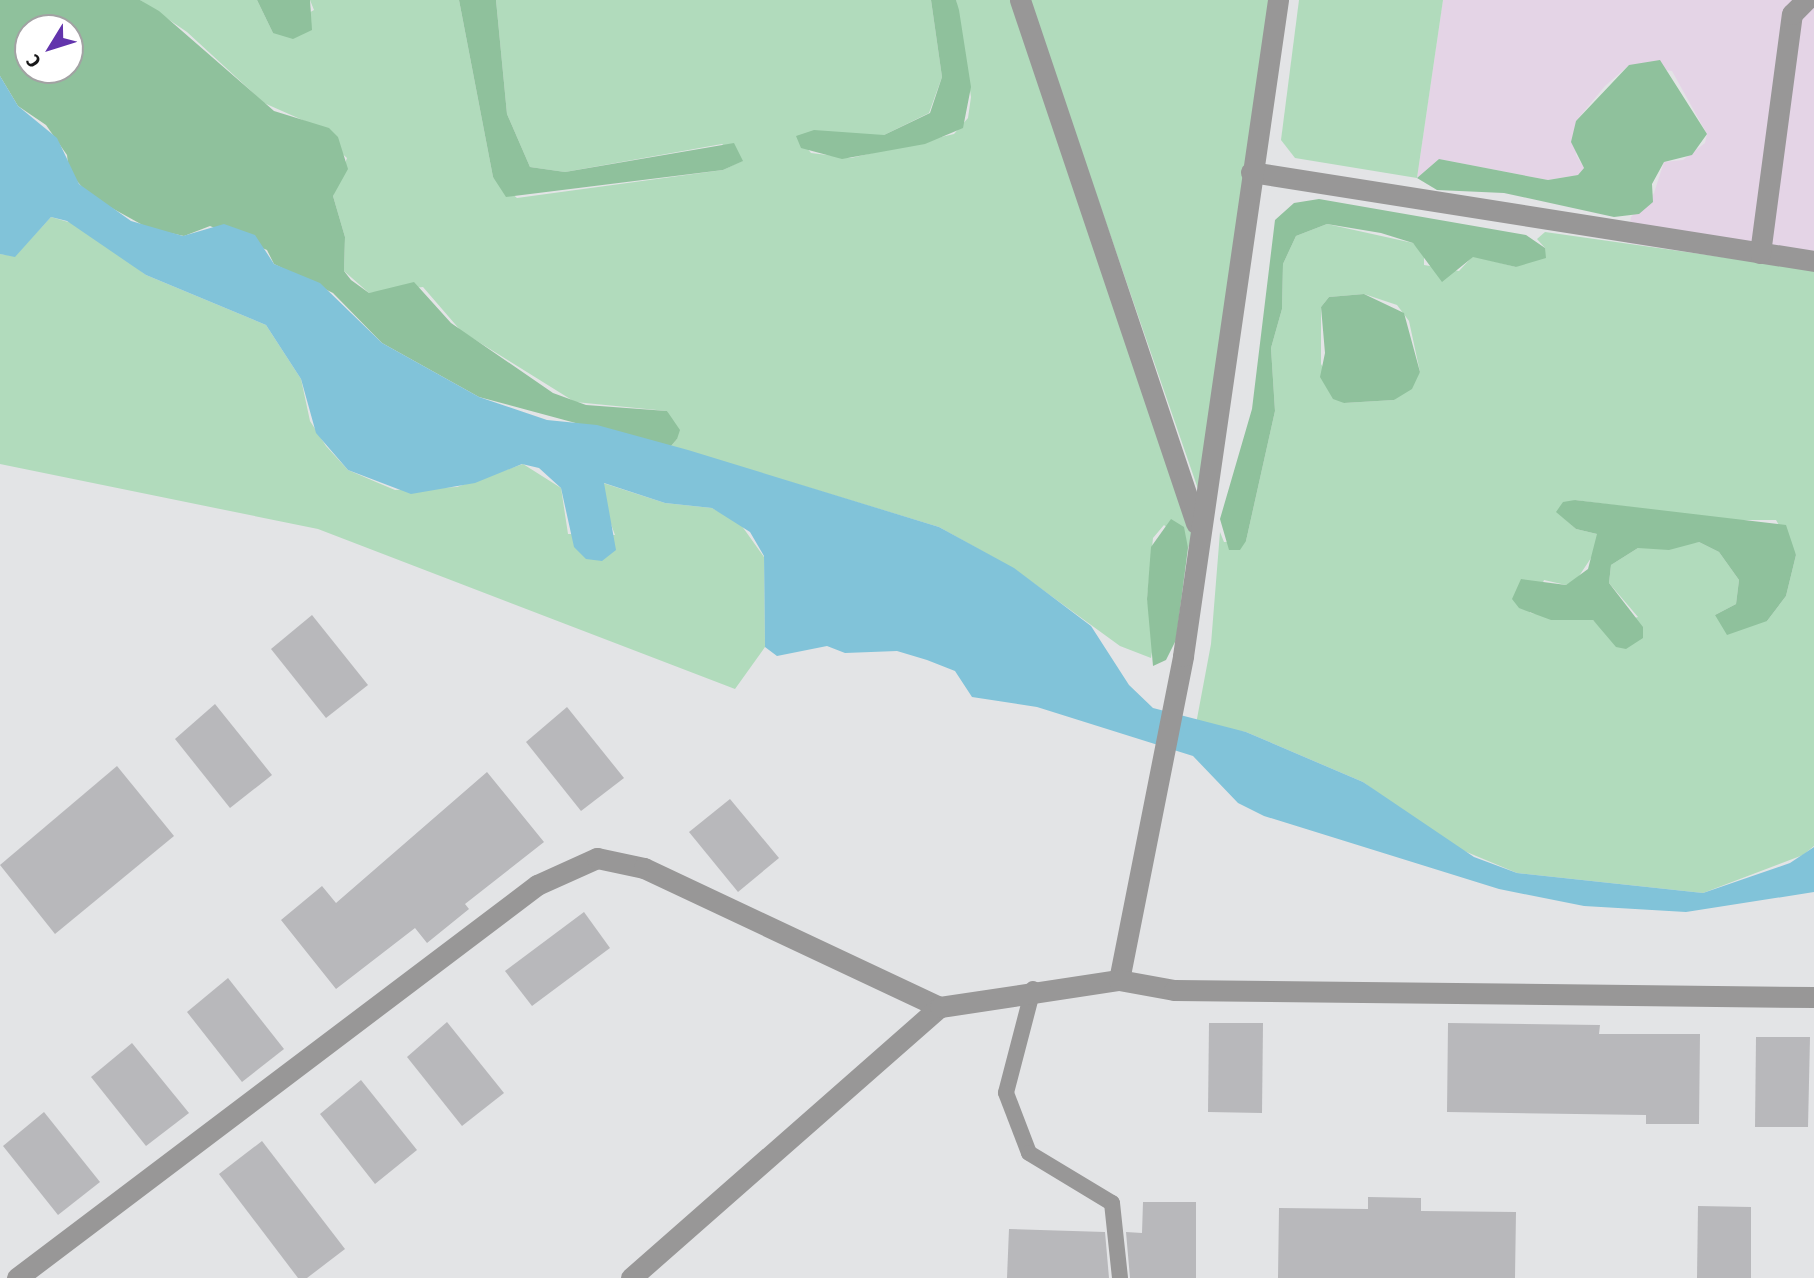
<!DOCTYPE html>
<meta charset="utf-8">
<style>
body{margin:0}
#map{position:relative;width:1814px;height:1278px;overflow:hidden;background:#e3e4e6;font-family:"Fira Sans Condensed",sans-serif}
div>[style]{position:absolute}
.industrial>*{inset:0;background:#e4d4e6}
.green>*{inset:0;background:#b1dbbc}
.forest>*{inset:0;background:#8fc19c}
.water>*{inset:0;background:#81c3d9}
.building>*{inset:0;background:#b8b8bb}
.lane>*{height:16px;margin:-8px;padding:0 8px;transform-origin:8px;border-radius:8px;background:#989797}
.street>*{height:21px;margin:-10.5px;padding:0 10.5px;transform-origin:10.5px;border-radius:10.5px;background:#989797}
span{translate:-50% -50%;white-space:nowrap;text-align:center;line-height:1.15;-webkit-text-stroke:7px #fff;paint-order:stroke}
.north{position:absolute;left:14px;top:14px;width:70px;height:70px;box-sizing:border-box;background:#fff;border:2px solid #a2a2a3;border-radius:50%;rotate:232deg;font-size:19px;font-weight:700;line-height:28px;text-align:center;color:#171718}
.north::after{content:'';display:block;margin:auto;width:24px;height:32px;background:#6234ac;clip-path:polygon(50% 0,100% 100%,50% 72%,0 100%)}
</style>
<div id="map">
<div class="industrial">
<i style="clip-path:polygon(1443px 0,1814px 0,1814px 270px,1627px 243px,1631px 217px,1654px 193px,1664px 162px,1683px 160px,1705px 143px,1707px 134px,1672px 71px,1629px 65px,1605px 86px,1576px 121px,1576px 155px,1584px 168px,1578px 175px,1548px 180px,1439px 159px,1417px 178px)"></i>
</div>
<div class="green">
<i style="clip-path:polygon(140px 0,257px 0,273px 33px,314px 10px,310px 0,459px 0,493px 177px,517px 198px,723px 170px,742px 161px,722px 144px,565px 172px,530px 167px,507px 114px,496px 0,931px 0,942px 77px,929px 113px,884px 135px,797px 136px,811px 153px,851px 158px,954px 134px,968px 118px,971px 97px,956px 0,1018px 0,1196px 532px,1188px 548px,1164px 525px,1153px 538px,1147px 599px,1155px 633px,1151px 658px,1120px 646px,1014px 569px,939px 527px,671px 446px,677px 439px,667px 411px,575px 402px,461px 331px,423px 287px,369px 293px,344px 271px,345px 237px,333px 196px,347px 158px,307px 122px,264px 103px,187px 32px)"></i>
<i style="clip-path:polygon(1029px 0,1279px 0,1198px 489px)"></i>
<i style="clip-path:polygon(1299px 0,1443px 0,1417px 178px,1295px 158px,1281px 140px)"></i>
<i style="clip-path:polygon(51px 217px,82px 226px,146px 275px,266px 325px,301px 379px,310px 421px,326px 446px,348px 470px,376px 482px,395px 490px,457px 487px,523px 464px,561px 488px,568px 534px,615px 535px,602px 500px,603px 483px,665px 503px,712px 508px,739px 522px,764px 557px,765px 647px,735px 689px,318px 529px,0 464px,0 254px,15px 256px)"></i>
<i style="clip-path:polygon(evenodd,1327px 224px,1413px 243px,1424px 254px,1424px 265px,1459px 271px,1473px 256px,1516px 267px,1545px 248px,1537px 239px,1545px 232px,1814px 270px,1814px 846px,1803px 855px,1703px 893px,1517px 873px,1445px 843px,1363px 782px,1246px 732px,1196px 724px,1211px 644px,1220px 532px,1224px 542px,1246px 541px,1275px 411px,1271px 348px,1282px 309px,1283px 264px,1296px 236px,1327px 224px,1364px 294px,1397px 305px,1409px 321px,1420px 372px,1394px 400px,1344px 403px,1321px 364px,1321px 307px,1329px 297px,1364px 294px,1327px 224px,1575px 500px,1728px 520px,1776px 520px,1796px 555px,1786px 596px,1767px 621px,1715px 615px,1736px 604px,1739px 580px,1719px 552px,1699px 542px,1638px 548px,1611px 565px,1609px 583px,1638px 617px,1601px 628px,1593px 620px,1530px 613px,1544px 580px,1566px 585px,1577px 579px,1599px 546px,1597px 534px,1576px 529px,1557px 512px,1575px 500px)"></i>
</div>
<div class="forest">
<i style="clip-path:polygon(evenodd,0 0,140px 0,159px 11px,274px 111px,329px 128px,338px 137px,348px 169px,333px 196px,345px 237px,344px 271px,351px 280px,369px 293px,414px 282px,451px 323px,553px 393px,586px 405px,667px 411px,680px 430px,677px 439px,671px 446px,657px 445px,479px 397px,382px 343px,333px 293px,274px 264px,267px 250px,210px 226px,184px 236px,148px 228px,90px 196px,69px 172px,67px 155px,46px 125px,18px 106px,0 76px,0 0,28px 28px,70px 28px,70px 70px,28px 70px,28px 28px)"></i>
<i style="clip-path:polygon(257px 0,310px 0,312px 30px,293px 39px,273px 33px)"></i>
<i style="clip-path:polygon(459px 0,496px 0,507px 114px,530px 167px,565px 172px,734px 143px,743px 161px,723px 170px,506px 197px,493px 177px)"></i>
<i style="clip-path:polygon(931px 0,956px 0,959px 10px,971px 87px,963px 128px,925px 144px,842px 159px,801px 148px,796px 136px,814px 130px,884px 135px,930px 113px,942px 77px)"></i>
<i style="clip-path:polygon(1660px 60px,1707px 134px,1692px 155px,1664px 162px,1652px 184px,1653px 202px,1639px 214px,1614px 217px,1504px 193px,1437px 190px,1417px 178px,1439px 159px,1548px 180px,1578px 175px,1584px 168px,1571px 142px,1576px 121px,1629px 65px)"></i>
<i style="clip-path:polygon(1319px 199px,1526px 235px,1545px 248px,1546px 258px,1516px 267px,1473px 257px,1442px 282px,1413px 243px,1381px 233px,1327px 224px,1296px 236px,1283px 264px,1282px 309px,1271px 348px,1275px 411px,1246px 541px,1240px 550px,1229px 550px,1220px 519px,1252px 409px,1275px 220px,1294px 203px)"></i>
<i style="clip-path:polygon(1364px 294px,1404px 313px,1420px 372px,1412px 389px,1394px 400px,1344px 403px,1333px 399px,1320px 377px,1325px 353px,1321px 307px,1329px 297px)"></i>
<i style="clip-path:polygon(1575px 500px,1786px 525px,1796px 555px,1786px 596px,1767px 621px,1727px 635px,1715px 615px,1736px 604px,1739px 580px,1719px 552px,1699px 542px,1669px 550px,1638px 548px,1611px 565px,1609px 583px,1643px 627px,1643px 638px,1626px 649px,1616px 647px,1593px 620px,1551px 620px,1519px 608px,1512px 599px,1521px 579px,1566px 585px,1588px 569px,1597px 534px,1576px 529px,1556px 512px,1563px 502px)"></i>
<i style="clip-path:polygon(1171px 519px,1184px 527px,1188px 548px,1176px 640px,1166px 660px,1153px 666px,1147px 599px,1151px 547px)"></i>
</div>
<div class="water">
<i style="clip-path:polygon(0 76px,18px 106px,57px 138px,79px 184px,131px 221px,183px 236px,224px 224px,255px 235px,274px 264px,320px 283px,382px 343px,479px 397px,547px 420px,597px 425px,688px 450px,939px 527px,1014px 568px,1091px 626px,1129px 685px,1153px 708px,1246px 732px,1363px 782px,1474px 857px,1517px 873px,1703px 893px,1790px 863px,1814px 847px,1814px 892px,1686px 912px,1584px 906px,1499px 889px,1264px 816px,1238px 803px,1193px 756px,1037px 707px,972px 697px,955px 671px,927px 660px,897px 651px,845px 653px,827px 646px,777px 656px,765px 647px,764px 556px,750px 532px,712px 508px,665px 503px,604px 483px,616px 550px,602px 561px,586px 559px,574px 547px,561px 488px,539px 468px,522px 464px,475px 483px,411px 494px,348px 470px,316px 433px,301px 379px,266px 325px,146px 275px,67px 221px,51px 217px,15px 257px,0 254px)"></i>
</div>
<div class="building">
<i style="clip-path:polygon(312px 615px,368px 685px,326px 718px,271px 649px)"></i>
<i style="clip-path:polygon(215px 704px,272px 775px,230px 808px,175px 739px)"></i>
<i style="clip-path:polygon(567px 707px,624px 778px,581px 811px,526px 742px)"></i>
<i style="clip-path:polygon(117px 766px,174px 836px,55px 934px,0 865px)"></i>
<i style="clip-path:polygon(487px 772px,544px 842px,465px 904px,469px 909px,427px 943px,415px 928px,336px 989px,281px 920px,322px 886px,336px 903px)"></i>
<i style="clip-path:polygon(730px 799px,779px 858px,738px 892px,689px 832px)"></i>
<i style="clip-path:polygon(584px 912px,610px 948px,532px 1006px,505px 971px)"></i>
<i style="clip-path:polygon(228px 978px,284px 1049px,242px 1082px,187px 1012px)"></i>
<i style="clip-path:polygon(447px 1022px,504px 1093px,462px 1126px,407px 1057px)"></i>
<i style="clip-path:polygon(1209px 1023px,1263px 1023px,1262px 1113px,1208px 1112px)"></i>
<i style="clip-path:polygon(1448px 1023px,1600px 1025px,1599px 1034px,1700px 1034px,1699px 1124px,1646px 1124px,1646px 1115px,1447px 1112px)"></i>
<i style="clip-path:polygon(1756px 1037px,1810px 1037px,1808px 1127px,1755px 1127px)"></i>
<i style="clip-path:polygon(132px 1043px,189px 1113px,146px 1146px,91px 1077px)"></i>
<i style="clip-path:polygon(361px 1080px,417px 1150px,375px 1184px,320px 1114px)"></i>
<i style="clip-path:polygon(44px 1112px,100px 1182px,58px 1215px,3px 1146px)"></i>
<i style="clip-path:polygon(262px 1141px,345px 1249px,307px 1278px,298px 1278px,219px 1174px)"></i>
<i style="clip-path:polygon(1368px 1197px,1421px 1198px,1421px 1211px,1516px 1212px,1515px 1278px,1278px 1278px,1279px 1208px,1368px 1209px)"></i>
<i style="clip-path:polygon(1143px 1202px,1196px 1202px,1196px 1278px,1130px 1278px,1126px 1232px,1142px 1233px)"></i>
<i style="clip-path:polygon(1698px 1206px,1751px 1207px,1751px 1278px,1697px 1278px)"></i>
<i style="clip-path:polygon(1009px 1229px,1105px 1232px,1109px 1278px,1007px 1278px)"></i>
</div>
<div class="lane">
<i style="left:1033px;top:989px;width:107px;rotate:104.6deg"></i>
<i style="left:1006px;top:1093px;width:64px;rotate:69deg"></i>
<i style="left:1029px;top:1153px;width:97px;rotate:31.1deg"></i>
<i style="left:1112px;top:1203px;width:75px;rotate:83.9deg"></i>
</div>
<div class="street">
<i style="left:1020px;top:0;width:552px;rotate:71.4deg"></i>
<i style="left:1251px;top:172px;width:570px;rotate:8.98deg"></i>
<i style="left:1760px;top:253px;width:241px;rotate:-82.4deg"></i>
<i style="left:1792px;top:14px;width:20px;rotate:-45deg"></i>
<i style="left:1119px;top:980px;width:330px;rotate:-78.8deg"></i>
<i style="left:1183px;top:656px;width:663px;rotate:-81.76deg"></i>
<i style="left:17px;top:1278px;width:652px;rotate:-37.08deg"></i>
<i style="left:537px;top:885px;width:66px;rotate:-24.2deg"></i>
<i style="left:597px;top:858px;width:48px;rotate:12deg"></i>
<i style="left:644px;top:868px;width:327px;rotate:25.2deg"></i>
<i style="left:631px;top:1278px;width:411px;rotate:-41.3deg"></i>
<i style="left:940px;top:1007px;width:181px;rotate:-8.6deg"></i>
<i style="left:1119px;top:980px;width:56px;rotate:10.3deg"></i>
<i style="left:1174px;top:990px;width:640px;rotate:0.63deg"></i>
</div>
<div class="north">С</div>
</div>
